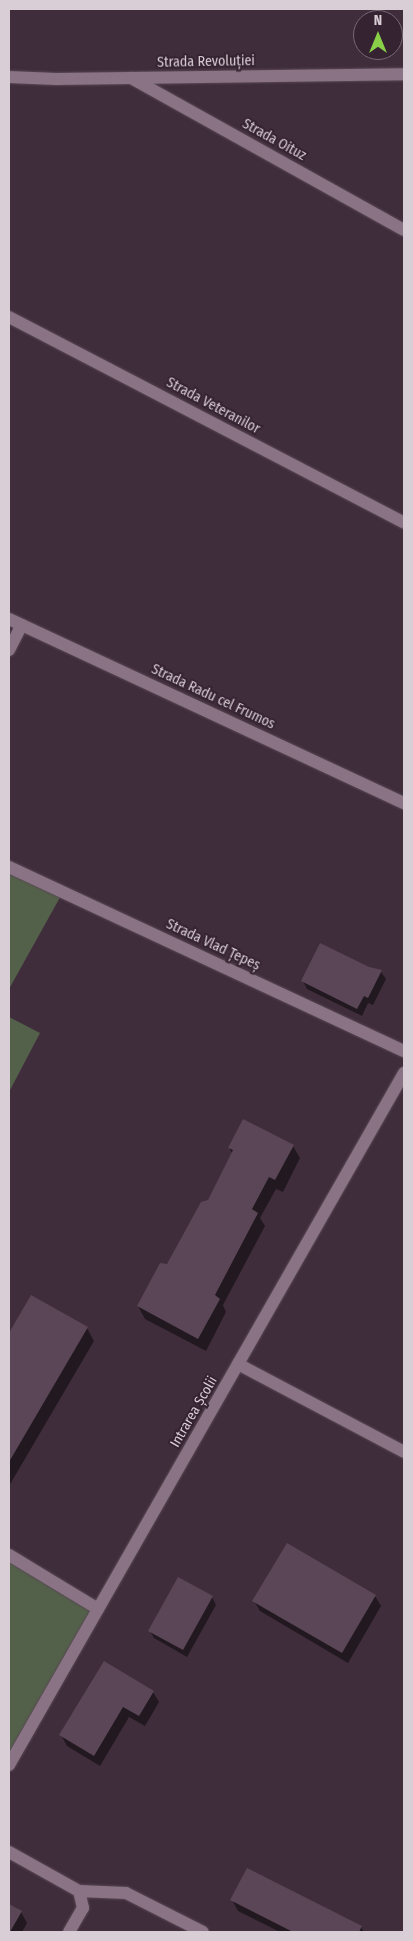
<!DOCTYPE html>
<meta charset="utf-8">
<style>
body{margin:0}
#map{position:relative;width:413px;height:1941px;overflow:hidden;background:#402d3c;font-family:"Fira Sans Condensed",sans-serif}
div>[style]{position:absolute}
.green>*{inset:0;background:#54614a}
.shadow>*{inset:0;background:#0007}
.building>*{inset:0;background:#5a4656}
.roads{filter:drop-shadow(0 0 1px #584955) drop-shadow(0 0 1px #584955)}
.minor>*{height:12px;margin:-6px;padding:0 6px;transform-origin:6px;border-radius:6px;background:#897384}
span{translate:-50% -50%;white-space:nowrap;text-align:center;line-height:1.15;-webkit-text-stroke:4px #352332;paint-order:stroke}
.street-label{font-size:14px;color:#d9cdd6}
.frame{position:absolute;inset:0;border:10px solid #d9cdd6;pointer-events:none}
.north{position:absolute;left:353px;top:10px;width:50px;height:50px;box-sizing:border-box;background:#352332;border:1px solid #776774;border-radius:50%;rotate:0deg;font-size:14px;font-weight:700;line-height:20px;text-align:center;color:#d9cdd6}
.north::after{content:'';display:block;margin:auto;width:18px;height:22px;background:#89cf48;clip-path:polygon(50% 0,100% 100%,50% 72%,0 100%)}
</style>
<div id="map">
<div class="green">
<i style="clip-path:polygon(9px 867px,63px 892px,9px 989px)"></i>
<i style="clip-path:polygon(9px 1017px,40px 1033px,9px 1092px)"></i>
<i style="clip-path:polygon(9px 1555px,98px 1609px,9px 1765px)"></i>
</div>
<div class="shadow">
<i style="clip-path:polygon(369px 968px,381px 972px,386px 979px,373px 1005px,368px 1003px,362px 1016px,307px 989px,303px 981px)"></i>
<i style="clip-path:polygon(293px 1146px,300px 1158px,283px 1192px,276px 1189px,260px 1218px,265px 1226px,223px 1305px,226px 1312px,206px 1351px,145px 1319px,138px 1306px,168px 1266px,208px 1201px,233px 1154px,229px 1148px)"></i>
<i style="clip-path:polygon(31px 1296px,87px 1328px,94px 1341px,9px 1486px,9px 1336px)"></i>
<i style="clip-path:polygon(375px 1596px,381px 1606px,348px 1663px,260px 1611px,254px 1601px)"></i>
<i style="clip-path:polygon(212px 1597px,216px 1605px,187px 1657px,154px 1638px,150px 1631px)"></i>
<i style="clip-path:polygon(153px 1692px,159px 1702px,145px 1726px,129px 1717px,100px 1766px,67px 1746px,61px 1735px)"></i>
<i style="clip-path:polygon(232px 1900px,361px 1927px,364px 1932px,280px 1932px,238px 1911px)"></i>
<i style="clip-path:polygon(9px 1905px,21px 1912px,27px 1923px,22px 1932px,9px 1932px)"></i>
</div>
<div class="building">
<i style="clip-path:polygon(320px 943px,369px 967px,382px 970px,368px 998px,364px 996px,357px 1009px,301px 981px)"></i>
<i style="clip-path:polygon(243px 1119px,294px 1145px,275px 1180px,269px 1177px,252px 1209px,258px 1213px,215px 1295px,220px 1299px,198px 1339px,137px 1306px,160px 1263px,167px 1264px,201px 1202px,208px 1200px,233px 1150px,228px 1148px)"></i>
<i style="clip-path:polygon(31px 1295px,88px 1327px,9px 1462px,9px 1333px)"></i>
<i style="clip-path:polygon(287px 1543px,376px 1595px,342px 1653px,252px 1601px)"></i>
<i style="clip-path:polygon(178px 1577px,213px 1596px,183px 1650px,148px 1631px)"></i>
<i style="clip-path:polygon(104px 1661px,154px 1691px,139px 1716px,123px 1707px,94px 1756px,59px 1735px)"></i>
<i style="clip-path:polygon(247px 1868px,362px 1926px,359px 1932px,293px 1932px,230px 1900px)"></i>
<i style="clip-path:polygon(9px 1904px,22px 1911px,10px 1932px,9px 1932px)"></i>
</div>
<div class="roads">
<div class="minor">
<i style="left:9px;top:77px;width:47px;rotate:2.4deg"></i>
<i style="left:56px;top:79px;width:348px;rotate:-0.8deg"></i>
<i style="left:131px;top:78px;width:312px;rotate:29.1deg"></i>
<i style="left:9px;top:317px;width:445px;rotate:27.5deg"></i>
<i style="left:9px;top:619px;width:436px;rotate:25deg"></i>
<i style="left:9px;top:650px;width:28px;rotate:-63deg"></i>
<i style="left:9px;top:867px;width:436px;rotate:25deg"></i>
<i style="left:238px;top:1364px;width:188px;rotate:27.9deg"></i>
<i style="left:9px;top:1555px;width:104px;rotate:31.2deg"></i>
<i style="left:9px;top:1765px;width:797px;rotate:-60.28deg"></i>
<i style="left:9px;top:1852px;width:80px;rotate:29.1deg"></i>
<i style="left:79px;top:1891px;width:47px;rotate:2.4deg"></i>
<i style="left:126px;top:1893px;width:86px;rotate:26.9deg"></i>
<i style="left:69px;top:1932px;width:28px;rotate:-60deg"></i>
<i style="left:83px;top:1908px;width:17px;rotate:-103deg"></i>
</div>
</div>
<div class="street-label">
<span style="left:206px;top:62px;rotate:-1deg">Strada Revoluției</span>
<span style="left:274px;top:140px;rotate:29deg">Strada Oituz</span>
<span style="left:213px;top:406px;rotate:28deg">Strada Veteranilor</span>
<span style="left:213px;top:697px;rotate:25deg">Strada Radu cel Frumos</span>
<span style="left:213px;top:945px;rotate:25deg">Strada Vlad Țepeș</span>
<span style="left:194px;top:1412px;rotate:-60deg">Intrarea Școlii</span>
</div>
<div class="frame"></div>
<div class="north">N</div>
</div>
